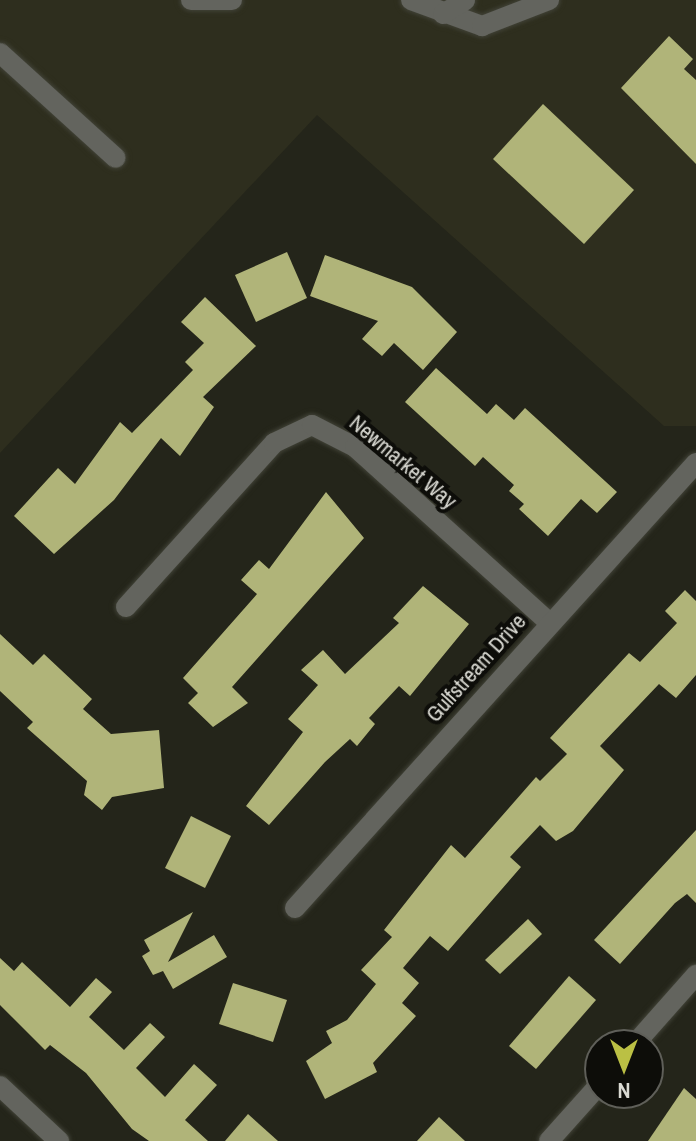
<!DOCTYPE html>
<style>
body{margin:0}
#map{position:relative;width:696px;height:1141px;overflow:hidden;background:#24251a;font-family:"Archivo Narrow",sans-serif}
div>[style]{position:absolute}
.built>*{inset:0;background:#2e2e1e}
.building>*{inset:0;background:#b0b479}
.roads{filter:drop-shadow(0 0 2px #414237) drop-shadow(0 0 2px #414237)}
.minor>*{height:20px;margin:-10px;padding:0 10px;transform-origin:10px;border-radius:10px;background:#63645e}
span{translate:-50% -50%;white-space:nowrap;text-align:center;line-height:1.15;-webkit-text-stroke:8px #0d0d09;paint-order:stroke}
.street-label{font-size:22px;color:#d9d9d2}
.north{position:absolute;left:584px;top:1029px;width:80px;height:80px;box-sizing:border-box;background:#0d0d09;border:2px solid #5f5f59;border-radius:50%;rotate:180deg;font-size:22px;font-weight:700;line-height:32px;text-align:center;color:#d9d9d2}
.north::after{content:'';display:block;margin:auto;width:28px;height:36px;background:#bbc044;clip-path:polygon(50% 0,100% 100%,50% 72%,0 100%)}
</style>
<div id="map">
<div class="built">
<i style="clip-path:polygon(0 0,696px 0,696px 426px,664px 426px,317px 115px,0 453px)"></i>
</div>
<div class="building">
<i style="clip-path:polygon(669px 36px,693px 59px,684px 69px,696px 80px,696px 164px,621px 88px)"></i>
<i style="clip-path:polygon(543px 104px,634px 190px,584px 244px,493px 159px)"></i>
<i style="clip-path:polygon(287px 252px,307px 298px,256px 322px,235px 275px)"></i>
<i style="clip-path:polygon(325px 255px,412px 287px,457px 332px,423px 370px,394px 343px,382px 356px,362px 339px,378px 321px,310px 296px)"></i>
<i style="clip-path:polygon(205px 297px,256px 346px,203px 397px,214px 407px,180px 456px,161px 438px,114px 500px,54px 554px,14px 516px,58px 468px,75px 484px,120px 422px,132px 433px,193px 370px,185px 362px,204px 343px,181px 322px)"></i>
<i style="clip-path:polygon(436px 368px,487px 414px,496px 404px,514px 420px,525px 408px,617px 492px,597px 513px,581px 499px,548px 536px,519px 509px,524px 504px,509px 491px,514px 485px,483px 457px,475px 466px,405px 402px)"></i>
<i style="clip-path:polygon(326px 492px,364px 538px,232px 687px,248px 703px,213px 727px,188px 703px,198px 693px,183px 678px,257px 594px,241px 580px,259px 560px,269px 569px)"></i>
<i style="clip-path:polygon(423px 586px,469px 624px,410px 696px,399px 686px,369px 718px,375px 724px,357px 746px,350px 739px,325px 762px,269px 825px,246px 806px,303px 732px,288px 719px,318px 685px,301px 670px,323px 650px,345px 674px,399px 623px,393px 618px)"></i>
<i style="clip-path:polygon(685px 590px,696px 601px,696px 675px,676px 698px,659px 684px,600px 746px,624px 770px,573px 831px,556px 841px,540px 825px,510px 857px,521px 867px,448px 951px,430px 936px,403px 968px,419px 983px,402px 1003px,416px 1016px,373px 1063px,377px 1072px,325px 1099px,306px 1061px,332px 1043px,326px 1031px,347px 1020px,376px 984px,361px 970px,392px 937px,384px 930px,451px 845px,465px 858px,536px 777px,540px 781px,567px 754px,550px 738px,629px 653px,640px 662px,677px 623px,665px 611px)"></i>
<i style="clip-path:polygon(0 634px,33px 665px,44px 654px,92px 699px,83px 709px,111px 734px,159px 730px,164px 788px,112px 797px,102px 810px,84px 795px,87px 781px,27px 728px,33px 722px,0 691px)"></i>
<i style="clip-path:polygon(191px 816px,231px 836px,205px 888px,165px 868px)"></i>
<i style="clip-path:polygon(696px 830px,696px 903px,687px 894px,675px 903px,620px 964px,594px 940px)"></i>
<i style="clip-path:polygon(193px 912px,168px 962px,214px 935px,227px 957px,173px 989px,163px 971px,153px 975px,142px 956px,150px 951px,144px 940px)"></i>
<i style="clip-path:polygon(528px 919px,542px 934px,500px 974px,485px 960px)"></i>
<i style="clip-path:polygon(0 958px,14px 971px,22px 962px,70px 1007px,96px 978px,112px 992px,89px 1017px,124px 1050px,150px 1023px,165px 1037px,136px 1068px,165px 1097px,194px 1064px,217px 1085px,185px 1120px,208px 1141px,149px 1141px,132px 1129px,86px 1073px,50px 1045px,45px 1050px,0 1005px)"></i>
<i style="clip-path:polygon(569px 976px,596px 1000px,536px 1069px,509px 1046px)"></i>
<i style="clip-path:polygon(233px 983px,287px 1000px,273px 1042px,219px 1024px)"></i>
<i style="clip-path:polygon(684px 1088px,696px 1099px,696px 1141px,648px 1141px)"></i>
<i style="clip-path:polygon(248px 1114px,278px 1141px,225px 1141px)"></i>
<i style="clip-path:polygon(439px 1117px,465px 1141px,417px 1141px)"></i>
</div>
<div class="roads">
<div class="minor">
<i style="left:191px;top:0;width:41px"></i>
<i style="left:411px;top:0;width:76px;rotate:20.1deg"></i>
<i style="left:482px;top:26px;width:72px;rotate:-21.2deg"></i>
<i style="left:443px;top:14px;width:26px;rotate:-32deg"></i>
<i style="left:0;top:53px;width:156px;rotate:42.2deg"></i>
<i style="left:126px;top:607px;width:221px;rotate:-47.9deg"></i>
<i style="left:274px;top:443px;width:42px;rotate:-25.3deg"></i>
<i style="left:312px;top:425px;width:48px;rotate:27.1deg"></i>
<i style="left:355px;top:447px;width:261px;rotate:42.1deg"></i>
<i style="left:295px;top:908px;width:599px;rotate:-47.98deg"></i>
<i style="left:634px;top:1045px;width:94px;rotate:-48.5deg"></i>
<i style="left:0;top:1086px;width:81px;rotate:43deg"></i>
<i style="left:549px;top:1141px;width:76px;rotate:-48.2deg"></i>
</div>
</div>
<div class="street-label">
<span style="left:403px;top:462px;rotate:40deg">Newmarket Way</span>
<span style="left:476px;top:668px;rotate:-48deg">Gulfstream Drive</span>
</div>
<div class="north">N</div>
</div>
